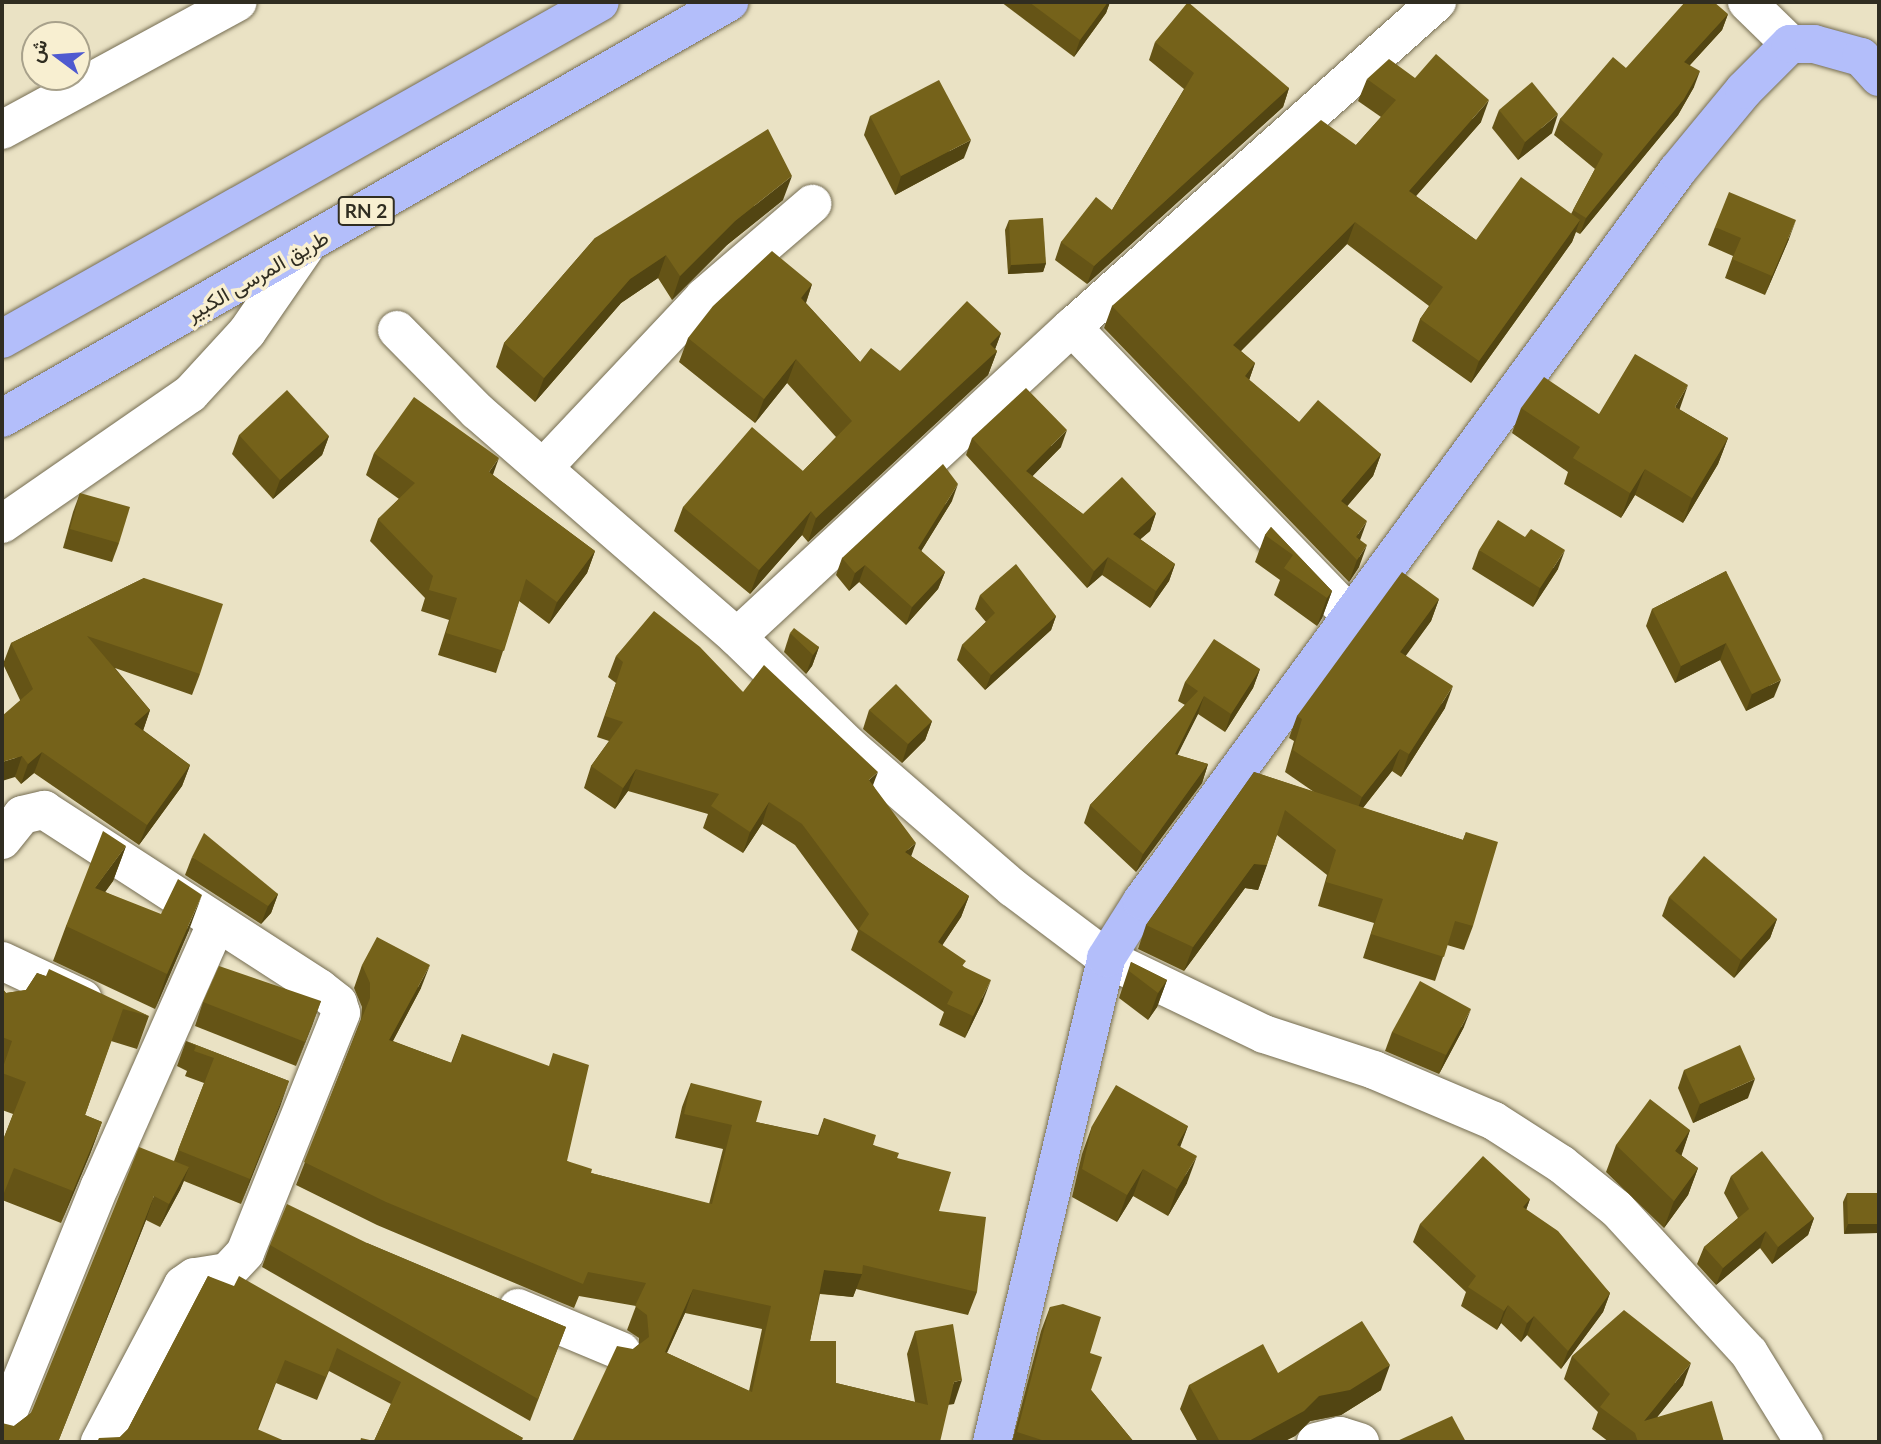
<!DOCTYPE html>
<meta charset="utf-8">
<style>
body{margin:0}
#map{position:relative;width:1881px;height:1444px;overflow:hidden;background:#eae2c4;font-family:Lato,Vazirmatn,sans-serif}
div>[style]{position:absolute}
.roads{filter:drop-shadow(0 0 2px #756d52) drop-shadow(0 0 2px #756d52)}
.minor>*{height:38px;margin:-19px;padding:0 19px;transform-origin:19px;border-radius:19px;background:#fff}
.major>*{height:38px;margin:-19px;padding:0 19px;transform-origin:19px;border-radius:19px;background:#b3befa}
.wall>*{inset:0;background:#655416}
.shaded-wall>*{inset:0;background:#524512}
.building>*{inset:0;background:#75621a}
span{translate:-50% -50%;white-space:nowrap;text-align:center;line-height:1.15;-webkit-text-stroke:7px #f8efd1;paint-order:stroke}
.shield-label span{padding:2px 5px;background:#f8efd1;border:2px solid;border-radius:5px;-webkit-text-stroke-width:0}
.shield-label{font-size:19px;color:#302d21;font-weight:700}
.street-label{font-size:21px;color:#302d21}
.frame{position:absolute;inset:0;border:4px solid #302d21;pointer-events:none}
.north{position:absolute;left:21px;top:21px;width:70px;height:70px;box-sizing:border-box;background:#f8efd1;border:2px solid #a8a18b;border-radius:50%;rotate:286deg;font-size:19px;font-weight:700;line-height:28px;text-align:center;color:#302d21}
.north::after{content:'';display:block;margin:auto;width:24px;height:32px;background:#4f5ad0;clip-path:polygon(50% 0,100% 100%,50% 72%,0 100%)}
</style>
<div id="map">
<div class="roads">
<div class="minor">
<i style="left:1747px;top:2px;width:60px;rotate:44.3deg"></i>
<i style="left:2px;top:130px;width:268px;rotate:-28.5deg"></i>
<i style="left:1072px;top:327px;width:402px;rotate:46deg"></i>
<i style="left:397px;top:330px;width:114px;rotate:45.4deg"></i>
<i style="left:477px;top:411px;width:344px;rotate:41deg"></i>
<i style="left:737px;top:637px;width:156px;rotate:44.2deg"></i>
<i style="left:849px;top:746px;width:217px;rotate:40.9deg"></i>
<i style="left:1013px;top:888px;width:116px;rotate:37deg"></i>
<i style="left:1106px;top:958px;width:175px;rotate:25.7deg"></i>
<i style="left:1264px;top:1034px;width:116px;rotate:18.1deg"></i>
<i style="left:1374px;top:1070px;width:130px;rotate:23deg"></i>
<i style="left:1494px;top:1121px;width:80px;rotate:32.7deg"></i>
<i style="left:1561px;top:1164px;width:72px;rotate:38.8deg"></i>
<i style="left:1617px;top:1209px;width:195px;rotate:47.5deg"></i>
<i style="left:1749px;top:1353px;width:105px;rotate:58.3deg"></i>
<i style="left:544px;top:467px;width:233px;rotate:-46.7deg"></i>
<i style="left:704px;top:297px;width:143px;rotate:-40.7deg"></i>
<i style="left:2px;top:524px;width:229px;rotate:-34.7deg"></i>
<i style="left:190px;top:394px;width:84px;rotate:-47.4deg"></i>
<i style="left:247px;top:332px;width:102px;rotate:-55.4deg"></i>
<i style="left:737px;top:637px;width:456px;rotate:-42.8deg"></i>
<i style="left:1072px;top:327px;width:489px;rotate:-41.7deg"></i>
<i style="left:2px;top:840px;width:32px;rotate:-51deg"></i>
<i style="left:22px;top:815px;width:23px;rotate:-13deg"></i>
<i style="left:44px;top:810px;width:328px;rotate:32.9deg"></i>
<i style="left:319px;top:988px;width:24px;rotate:38deg"></i>
<i style="left:338px;top:1003px;width:10px;rotate:73deg"></i>
<i style="left:341px;top:1013px;width:258px;rotate:111.8deg"></i>
<i style="left:245px;top:1253px;width:26px;rotate:133deg"></i>
<i style="left:227px;top:1272px;width:33px;rotate:171deg"></i>
<i style="left:194px;top:1277px;width:14px;rotate:144deg"></i>
<i style="left:183px;top:1285px;width:178px;rotate:117.9deg"></i>
<i style="left:2px;top:961px;width:89px;rotate:25.1deg"></i>
<i style="left:518px;top:1308px;width:112px;rotate:22.7deg"></i>
<i style="left:2px;top:1428px;width:261px;rotate:-68deg"></i>
<i style="left:100px;top:1186px;width:287px;rotate:-66.1deg"></i>
<i style="left:1316px;top:1442px;width:25px;rotate:-14deg"></i>
<i style="left:1340px;top:1436px;width:21px;rotate:17deg"></i>
</div>
<div class="major">
<i style="left:2px;top:339px;width:686px;rotate:-29.4deg"></i>
<i style="left:2px;top:418px;width:838px;rotate:-29.78deg"></i>
<i style="left:992px;top:1442px;width:497px;rotate:-76.7deg"></i>
<i style="left:1106px;top:958px;width:67px;rotate:-57.7deg"></i>
<i style="left:1142px;top:901px;width:905px;rotate:-53.76deg"></i>
<i style="left:1677px;top:171px;width:105px;rotate:-50.4deg"></i>
<i style="left:1744px;top:90px;width:65px;rotate:-45deg"></i>
<i style="left:1790px;top:44px;width:24px"></i>
<i style="left:1814px;top:44px;width:49px;rotate:15.5deg"></i>
<i style="left:1861px;top:57px;width:27px;rotate:48deg"></i>
</div>
</div>
<div class="wall">
<i style="clip-path:polygon(1001px 2px,1110px 2px,1106px 13px,1074px 57px)"></i>
<i style="clip-path:polygon(1728px 14px,1722px 30px,1690px 65px,1694px 87px,1678px 115px,1580px 234px,1576px 232px,1572px 242px,1471px 383px,1412px 341px,1420px 319px,1429px 306px,1347px 244px,1241px 351px,1255px 363px,1249px 380px,1299px 422px,1381px 454px,1373px 476px,1347px 506px,1360px 540px,1359px 567px,1349px 582px,1104px 328px,1112px 306px,1356px 145px,1381px 117px,1358px 101px,1367px 79px,1481px 122px,1416px 196px,1476px 240px,1571px 214px,1595px 169px,1554px 135px,1560px 119px,1626px 68px)"></i>
<i style="clip-path:polygon(1155px 42px,1289px 88px,1283px 107px,1087px 284px,1055px 260px,1061px 242px,1112px 210px,1184px 89px,1149px 60px)"></i>
<i style="clip-path:polygon(1499px 110px,1552px 133px,1518px 160px,1492px 128px)"></i>
<i style="clip-path:polygon(870px 116px,964px 158px,895px 195px,864px 135px)"></i>
<i style="clip-path:polygon(783px 200px,727px 245px,672px 300px,658px 278px,621px 303px,535px 402px,496px 367px,504px 343px,595px 238px)"></i>
<i style="clip-path:polygon(1009px 220px,1046px 263px,1043px 272px,1008px 274px,1005px 230px)"></i>
<i style="clip-path:polygon(1715px 227px,1789px 239px,1765px 295px,1725px 278px,1733px 256px,1708px 245px)"></i>
<i style="clip-path:polygon(812px 284px,806px 303px,860px 362px,900px 371px,1001px 333px,995px 349px,997px 351px,988px 375px,808px 542px,802px 535px,750px 594px,674px 531px,683px 507px,803px 471px,836px 437px,787px 383px,755px 423px,679px 362px,688px 338px)"></i>
<i style="clip-path:polygon(1521px 408px,1599px 414px,1679px 409px,1728px 438px,1718px 464px,1683px 523px,1635px 495px,1621px 518px,1564px 484px,1568px 472px,1512px 433px)"></i>
<i style="clip-path:polygon(239px 435px,329px 436px,322px 455px,273px 499px,232px 454px)"></i>
<i style="clip-path:polygon(972px 438px,1061px 447px,1032px 476px,1083px 514px,1156px 513px,1150px 531px,1140px 539px,1175px 564px,1169px 581px,1150px 608px,1102px 575px,1087px 588px,966px 455px)"></i>
<i style="clip-path:polygon(374px 453px,493px 475px,595px 551px,587px 573px,549px 624px,519px 601px,496px 673px,438px 655px,449px 620px,421px 611px,425px 598px,370px 541px,378px 519px,399px 499px,366px 475px)"></i>
<i style="clip-path:polygon(80px 493px,119px 543px,112px 562px,63px 548px,73px 512px)"></i>
<i style="clip-path:polygon(952px 501px,921px 551px,945px 572px,938px 589px,906px 625px,859px 582px,849px 591px,836px 575px,842px 558px)"></i>
<i style="clip-path:polygon(1271px 527px,1332px 591px,1322px 618px,1317px 626px,1274px 595px,1280px 580px,1255px 562px,1265px 535px)"></i>
<i style="clip-path:polygon(1479px 550px,1558px 569px,1533px 607px,1472px 569px)"></i>
<i style="clip-path:polygon(1726px 571px,1774px 697px,1746px 711px,1720px 660px,1675px 683px,1646px 626px,1652px 609px)"></i>
<i style="clip-path:polygon(144px 578px,200px 674px,192px 695px,115px 668px,150px 710px,143px 730px,190px 765px,182px 786px,139px 845px,34px 773px,21px 784px,15px 777px,20px 700px,3px 664px,11px 643px)"></i>
<i style="clip-path:polygon(980px 595px,1056px 616px,1051px 630px,985px 690px,957px 660px,962px 645px,986px 622px,975px 609px)"></i>
<i style="clip-path:polygon(1439px 599px,1431px 621px,1405px 656px,1445px 708px,1401px 777px,1392px 771px,1363px 808px,1463px 840px,1466px 832px,1473px 926px,1464px 950px,1447px 945px,1435px 981px,1363px 958px,1374px 923px,1318px 906px,1327px 875px,1277px 835px,1258px 890px,1245px 888px,1184px 971px,1138px 949px,1146px 925px,1254px 772px,1314px 792px,1285px 772px,1294px 741px,1289px 738px,1297px 716px)"></i>
<i style="clip-path:polygon(790px 633px,819px 647px,812px 666px,806px 674px,784px 652px)"></i>
<i style="clip-path:polygon(616px 656px,743px 692px,873px 785px,911px 856px,969px 896px,961px 917px,942px 945px,964px 967px,983px 1001px,965px 1038px,939px 1025px,944px 1012px,851px 950px,858px 931px,795px 845px,762px 824px,743px 853px,703px 828px,708px 814px,628px 791px,615px 809px,584px 788px,591px 766px,609px 741px,597px 737px,616px 683px,608px 677px)"></i>
<i style="clip-path:polygon(1260px 669px,1253px 688px,1225px 732px,1198px 714px,1177px 755px,1208px 764px,1202px 783px,1136px 872px,1084px 823px,1090px 805px,1185px 705px,1178px 701px,1185px 682px)"></i>
<i style="clip-path:polygon(869px 710px,932px 721px,925px 740px,902px 763px,863px 729px)"></i>
<i style="clip-path:polygon(126px 846px,113px 881px,105px 892px,189px 930px,155px 1009px,53px 961px,66px 926px)"></i>
<i style="clip-path:polygon(192px 857px,278px 894px,271px 913px,261px 924px,185px 875px)"></i>
<i style="clip-path:polygon(1669px 897px,1777px 919px,1770px 938px,1734px 978px,1662px 916px)"></i>
<i style="clip-path:polygon(1131px 962px,1167px 980px,1157px 1007px,1148px 1020px,1119px 998px)"></i>
<i style="clip-path:polygon(evenodd,362px 965px,421px 988px,393px 1041px,451px 1063px,462px 1034px,567px 1161px,591px 1173px,709px 1204px,723px 1149px,675px 1138px,682px 1107px,691px 1083px,756px 1122px,818px 1135px,824px 1118px,897px 1158px,939px 1211px,977px 1292px,968px 1315px,856px 1289px,853px 1297px,820px 1294px,810px 1341px,836px 1383px,915px 1402px,907px 1354px,915px 1331px,954px 1404px,572px 1442px,633px 1349px,639px 1344px,639px 1338px,627px 1330px,636px 1306px,579px 1296px,574px 1308px,377px 1225px,296px 1185px,361px 1019px,362px 1007px,354px 988px,362px 965px,685px 1313px,762px 1329px,749px 1391px,667px 1353px,685px 1313px)"></i>
<i style="clip-path:polygon(37px 973px,149px 1016px,137px 1049px,111px 1041px,85px 1115px,102px 1122px,90px 1154px,61px 1223px,2px 1200px,3px 1140px,13px 1114px,2px 1110px,2px 988px,6px 993px,26px 990px)"></i>
<i style="clip-path:polygon(321px 1001px,296px 1066px,195px 1026px,203px 1002px)"></i>
<i style="clip-path:polygon(1464px 1027px,1439px 1074px,1385px 1051px,1392px 1032px)"></i>
<i style="clip-path:polygon(186px 1041px,289px 1081px,241px 1204px,184px 1181px,180px 1190px,160px 1227px,146px 1220px,58px 1442px,14px 1426px,31px 1413px,174px 1161px,204px 1083px,185px 1076px,187px 1071px,177px 1066px)"></i>
<i style="clip-path:polygon(1684px 1070px,1748px 1098px,1693px 1123px,1678px 1088px)"></i>
<i style="clip-path:polygon(1092px 1126px,1188px 1126px,1180px 1146px,1187px 1183px,1168px 1216px,1133px 1196px,1117px 1222px,1072px 1197px,1082px 1154px)"></i>
<i style="clip-path:polygon(1690px 1130px,1681px 1155px,1698px 1168px,1688px 1195px,1664px 1228px,1606px 1172px,1616px 1145px)"></i>
<i style="clip-path:polygon(1731px 1176px,1814px 1218px,1808px 1235px,1772px 1264px,1760px 1248px,1716px 1285px,1697px 1264px,1704px 1247px,1738px 1218px,1724px 1193px)"></i>
<i style="clip-path:polygon(1847px 1193px,1879px 1193px,1844px 1234px,1843px 1202px)"></i>
<i style="clip-path:polygon(1530px 1199px,1526px 1210px,1610px 1293px,1603px 1312px,1561px 1369px,1527px 1335px,1521px 1342px,1501px 1323px,1497px 1330px,1461px 1306px,1466px 1292px,1413px 1242px,1420px 1224px)"></i>
<i style="clip-path:polygon(367px 1243px,566px 1327px,530px 1421px,262px 1267px,270px 1245px)"></i>
<i style="clip-path:polygon(208px 1276px,523px 1438px,374px 1441px,391px 1404px,329px 1371px,317px 1400px,276px 1383px,258px 1430px,120px 1437px,128px 1429px)"></i>
<i style="clip-path:polygon(1050px 1307px,1090px 1353px,1091px 1390px,1134px 1442px,1012px 1442px,1041px 1331px)"></i>
<i style="clip-path:polygon(1572px 1356px,1683px 1385px,1657px 1417px,1724px 1442px,1609px 1442px,1592px 1429px,1598px 1412px,1564px 1379px)"></i>
<i style="clip-path:polygon(1278px 1373px,1381px 1390px,1341px 1415px,1310px 1421px,1295px 1436px,1283px 1442px,1198px 1442px,1180px 1409px,1189px 1385px)"></i>
</div>
<div class="shaded-wall">
<i style="clip-path:polygon(1108px 2px,1110px 2px,1106px 13px,1074px 57px,1080px 40px)"></i>
<i style="clip-path:polygon(1728px 14px,1722px 30px,1678px 78px,1684px 62px)"></i>
<i style="clip-path:polygon(1700px 71px,1694px 87px,1678px 115px,1580px 234px,1586px 218px)"></i>
<i style="clip-path:polygon(1289px 88px,1283px 107px,1087px 284px,1094px 266px)"></i>
<i style="clip-path:polygon(1489px 100px,1481px 122px,1401px 213px,1409px 191px)"></i>
<i style="clip-path:polygon(1558px 114px,1552px 133px,1518px 160px,1525px 142px)"></i>
<i style="clip-path:polygon(971px 140px,964px 158px,895px 195px,901px 176px)"></i>
<i style="clip-path:polygon(792px 176px,783px 200px,727px 245px,672px 300px,680px 276px,735px 221px)"></i>
<i style="clip-path:polygon(1580px 220px,1572px 242px,1471px 383px,1479px 361px)"></i>
<i style="clip-path:polygon(1796px 220px,1789px 239px,1765px 295px,1772px 276px)"></i>
<i style="clip-path:polygon(1355px 222px,1347px 244px,1225px 367px,1233px 345px)"></i>
<i style="clip-path:polygon(666px 255px,658px 278px,621px 303px,535px 402px,544px 378px,630px 279px)"></i>
<i style="clip-path:polygon(1046px 263px,1043px 272px,1008px 274px,1011px 265px)"></i>
<i style="clip-path:polygon(812px 284px,804px 308px,801px 298px)"></i>
<i style="clip-path:polygon(1001px 333px,993px 355px,997px 351px,988px 375px,808px 542px,816px 518px)"></i>
<i style="clip-path:polygon(796px 359px,787px 383px,755px 423px,764px 399px)"></i>
<i style="clip-path:polygon(1255px 363px,1247px 386px,1245px 376px)"></i>
<i style="clip-path:polygon(1688px 385px,1679px 411px,1675px 407px)"></i>
<i style="clip-path:polygon(1067px 430px,1061px 447px,1020px 489px,1026px 471px)"></i>
<i style="clip-path:polygon(329px 436px,322px 455px,273px 499px,280px 480px)"></i>
<i style="clip-path:polygon(1728px 438px,1718px 464px,1683px 523px,1692px 498px)"></i>
<i style="clip-path:polygon(1381px 454px,1373px 476px,1332px 524px,1341px 501px)"></i>
<i style="clip-path:polygon(499px 458px,491px 480px,489px 472px)"></i>
<i style="clip-path:polygon(1645px 469px,1635px 495px,1621px 518px,1630px 493px)"></i>
<i style="clip-path:polygon(958px 484px,952px 501px,912px 566px,918px 548px)"></i>
<i style="clip-path:polygon(811px 511px,802px 535px,750px 594px,759px 570px)"></i>
<i style="clip-path:polygon(1156px 513px,1150px 531px,1127px 551px,1133px 534px)"></i>
<i style="clip-path:polygon(1367px 521px,1359px 543px,1356px 537px)"></i>
<i style="clip-path:polygon(1367px 545px,1359px 567px,1349px 582px,1357px 560px)"></i>
<i style="clip-path:polygon(1565px 550px,1558px 569px,1533px 607px,1540px 588px)"></i>
<i style="clip-path:polygon(595px 551px,587px 573px,549px 624px,557px 602px)"></i>
<i style="clip-path:polygon(1108px 557px,1102px 575px,1087px 588px,1094px 571px)"></i>
<i style="clip-path:polygon(1175px 564px,1169px 581px,1150px 608px,1156px 591px)"></i>
<i style="clip-path:polygon(865px 565px,859px 582px,849px 591px,855px 573px)"></i>
<i style="clip-path:polygon(945px 572px,938px 589px,906px 625px,912px 607px)"></i>
<i style="clip-path:polygon(1332px 591px,1322px 618px,1317px 626px,1327px 598px)"></i>
<i style="clip-path:polygon(1439px 599px,1431px 621px,1392px 675px,1400px 652px)"></i>
<i style="clip-path:polygon(1056px 616px,1051px 630px,985px 690px,991px 675px)"></i>
<i style="clip-path:polygon(1726px 643px,1720px 660px,1675px 683px,1681px 666px)"></i>
<i style="clip-path:polygon(819px 647px,812px 666px,806px 674px,813px 655px)"></i>
<i style="clip-path:polygon(1260px 669px,1253px 688px,1225px 732px,1231px 714px)"></i>
<i style="clip-path:polygon(1781px 680px,1774px 697px,1746px 711px,1752px 694px)"></i>
<i style="clip-path:polygon(1453px 686px,1445px 708px,1401px 777px,1409px 754px)"></i>
<i style="clip-path:polygon(1204px 696px,1198px 714px,1169px 772px,1175px 754px)"></i>
<i style="clip-path:polygon(150px 710px,143px 731px,134px 724px)"></i>
<i style="clip-path:polygon(932px 721px,925px 740px,902px 763px,908px 744px)"></i>
<i style="clip-path:polygon(1400px 749px,1392px 771px,1354px 819px,1362px 797px)"></i>
<i style="clip-path:polygon(42px 752px,34px 773px,21px 784px,28px 764px)"></i>
<i style="clip-path:polygon(22px 756px,15px 777px,2px 781px,2px 762px)"></i>
<i style="clip-path:polygon(1208px 764px,1202px 783px,1136px 872px,1143px 854px)"></i>
<i style="clip-path:polygon(190px 765px,182px 786px,139px 845px,147px 825px)"></i>
<i style="clip-path:polygon(636px 769px,628px 791px,615px 809px,623px 788px)"></i>
<i style="clip-path:polygon(878px 772px,870px 793px,869px 780px)"></i>
<i style="clip-path:polygon(769px 802px,762px 824px,743px 853px,750px 832px)"></i>
<i style="clip-path:polygon(916px 843px,908px 865px,905px 852px)"></i>
<i style="clip-path:polygon(126px 846px,113px 881px,83px 923px,95px 888px)"></i>
<i style="clip-path:polygon(1254px 864px,1267px 865px,1258px 890px,1245px 888px,1184px 971px,1193px 947px)"></i>
<i style="clip-path:polygon(278px 894px,271px 913px,261px 924px,268px 906px)"></i>
<i style="clip-path:polygon(202px 895px,189px 930px,155px 1009px,167px 974px)"></i>
<i style="clip-path:polygon(969px 896px,961px 917px,930px 964px,938px 942px)"></i>
<i style="clip-path:polygon(1777px 919px,1770px 938px,1734px 978px,1741px 960px)"></i>
<i style="clip-path:polygon(430px 965px,421px 988px,381px 1063px,389px 1040px)"></i>
<i style="clip-path:polygon(991px 980px,983px 1001px,965px 1038px,973px 1016px)"></i>
<i style="clip-path:polygon(1167px 980px,1157px 1007px,1148px 1020px,1158px 993px)"></i>
<i style="clip-path:polygon(321px 1001px,312px 1026px,296px 1066px,305px 1042px)"></i>
<i style="clip-path:polygon(1471px 1009px,1464px 1027px,1439px 1074px,1446px 1055px)"></i>
<i style="clip-path:polygon(1755px 1079px,1748px 1098px,1693px 1123px,1700px 1104px)"></i>
<i style="clip-path:polygon(289px 1081px,280px 1107px,241px 1204px,250px 1179px)"></i>
<i style="clip-path:polygon(102px 1122px,90px 1154px,61px 1223px,73px 1191px)"></i>
<i style="clip-path:polygon(1188px 1126px,1178px 1153px,1177px 1145px)"></i>
<i style="clip-path:polygon(1690px 1130px,1681px 1157px,1675px 1151px)"></i>
<i style="clip-path:polygon(1197px 1156px,1187px 1183px,1168px 1216px,1177px 1189px)"></i>
<i style="clip-path:polygon(189px 1167px,180px 1190px,160px 1227px,169px 1204px)"></i>
<i style="clip-path:polygon(1698px 1168px,1688px 1195px,1664px 1228px,1674px 1201px)"></i>
<i style="clip-path:polygon(1143px 1169px,1133px 1196px,1117px 1222px,1127px 1195px)"></i>
<i style="clip-path:polygon(154px 1196px,146px 1220px,58px 1442px)"></i>
<i style="clip-path:polygon(1530px 1199px,1523px 1218px,1523px 1207px)"></i>
<i style="clip-path:polygon(1814px 1218px,1808px 1235px,1772px 1264px,1778px 1247px)"></i>
<i style="clip-path:polygon(1848px 1224px,1879px 1224px,1879px 1233px,1844px 1234px)"></i>
<i style="clip-path:polygon(1766px 1231px,1760px 1248px,1716px 1285px,1723px 1268px)"></i>
<i style="clip-path:polygon(824px 1270px,862px 1274px,853px 1297px,816px 1293px)"></i>
<i style="clip-path:polygon(693px 1289px,685px 1313px,656px 1376px,665px 1352px)"></i>
<i style="clip-path:polygon(1610px 1293px,1603px 1312px,1561px 1369px,1568px 1351px)"></i>
<i style="clip-path:polygon(1508px 1305px,1501px 1323px,1497px 1330px,1504px 1311px)"></i>
<i style="clip-path:polygon(1534px 1316px,1527px 1335px,1521px 1342px,1527px 1323px)"></i>
<i style="clip-path:polygon(1691px 1363px,1683px 1385px,1638px 1441px,1644px 1421px)"></i>
<i style="clip-path:polygon(1390px 1365px,1381px 1390px,1341px 1415px,1310px 1421px,1295px 1436px,1283px 1442px,1247px 1442px,1319px 1396px)"></i>
<i style="clip-path:polygon(962px 1380px,954px 1404px,945px 1405px,954px 1382px)"></i>
</div>
<div class="building">
<i style="clip-path:polygon(1029px 2px,1108px 2px,1080px 40px)"></i>
<i style="clip-path:polygon(1188px 2px,1289px 88px,1094px 266px,1061px 242px,1096px 197px,1112px 210px,1194px 73px,1155px 42px)"></i>
<i style="clip-path:polygon(1685px 2px,1714px 2px,1728px 14px,1684px 62px,1700px 71px,1684px 99px,1586px 218px,1573px 210px,1603px 154px,1560px 119px,1613px 57px,1626px 68px)"></i>
<i style="clip-path:polygon(1436px 54px,1489px 100px,1409px 191px,1476px 240px,1521px 177px,1580px 220px,1479px 361px,1420px 319px,1443px 287px,1355px 222px,1233px 345px,1255px 363px,1245px 376px,1299px 422px,1318px 400px,1381px 454px,1341px 501px,1367px 521px,1356px 537px,1367px 545px,1357px 560px,1112px 306px,1321px 120px,1356px 145px,1396px 100px,1367px 79px,1389px 59px,1415px 78px)"></i>
<i style="clip-path:polygon(939px 80px,971px 140px,901px 176px,870px 116px)"></i>
<i style="clip-path:polygon(1532px 82px,1558px 114px,1525px 142px,1499px 110px)"></i>
<i style="clip-path:polygon(768px 129px,792px 176px,735px 221px,680px 276px,666px 255px,630px 279px,544px 378px,504px 343px,595px 238px)"></i>
<i style="clip-path:polygon(1729px 192px,1796px 220px,1772px 276px,1732px 259px,1741px 238px,1715px 227px)"></i>
<i style="clip-path:polygon(1043px 218px,1046px 263px,1011px 265px,1009px 220px)"></i>
<i style="clip-path:polygon(772px 251px,812px 284px,801px 298px,860px 362px,871px 348px,900px 371px,967px 301px,1001px 333px,990px 344px,997px 351px,816px 518px,811px 511px,759px 570px,683px 507px,752px 427px,803px 471px,852px 421px,796px 359px,764px 399px,688px 338px,713px 306px)"></i>
<i style="clip-path:polygon(1635px 354px,1688px 385px,1675px 407px,1728px 438px,1692px 498px,1645px 469px,1630px 493px,1573px 458px,1580px 447px,1521px 408px,1544px 377px,1599px 414px)"></i>
<i style="clip-path:polygon(1026px 388px,1067px 430px,1026px 471px,1083px 514px,1122px 477px,1156px 513px,1133px 534px,1175px 564px,1156px 591px,1108px 557px,1094px 571px,972px 438px)"></i>
<i style="clip-path:polygon(287px 390px,329px 436px,280px 480px,239px 435px)"></i>
<i style="clip-path:polygon(414px 397px,499px 458px,489px 472px,595px 551px,557px 602px,526px 579px,504px 651px,446px 633px,457px 598px,429px 590px,433px 576px,378px 519px,415px 483px,374px 453px)"></i>
<i style="clip-path:polygon(943px 464px,958px 484px,918px 548px,945px 572px,912px 607px,865px 565px,855px 573px,842px 558px)"></i>
<i style="clip-path:polygon(80px 493px,130px 507px,119px 543px,70px 529px)"></i>
<i style="clip-path:polygon(1498px 520px,1525px 537px,1531px 529px,1565px 550px,1540px 588px,1479px 550px)"></i>
<i style="clip-path:polygon(1271px 527px,1332px 591px,1327px 598px,1284px 568px,1293px 555px,1265px 535px)"></i>
<i style="clip-path:polygon(1016px 564px,1056px 616px,991px 675px,962px 645px,995px 613px,980px 595px)"></i>
<i style="clip-path:polygon(1726px 571px,1781px 680px,1752px 694px,1726px 643px,1681px 666px,1652px 609px)"></i>
<i style="clip-path:polygon(1402px 572px,1439px 599px,1400px 652px,1453px 686px,1409px 754px,1400px 749px,1362px 797px,1293px 750px,1302px 719px,1297px 716px)"></i>
<i style="clip-path:polygon(144px 578px,223px 604px,200px 674px,87px 636px,150px 710px,134px 724px,190px 765px,147px 825px,42px 752px,28px 764px,22px 756px,2px 762px,2px 716px,33px 689px,11px 643px)"></i>
<i style="clip-path:polygon(654px 611px,700px 647px,743px 692px,764px 665px,878px 772px,869px 780px,916px 843px,905px 852px,969px 896px,938px 942px,966px 961px,962px 966px,991px 980px,973px 1016px,947px 1004px,953px 992px,859px 929px,869px 914px,802px 824px,769px 802px,750px 832px,711px 806px,719px 794px,636px 769px,623px 788px,591px 766px,623px 722px,605px 716px,623px 662px,616px 656px)"></i>
<i style="clip-path:polygon(794px 628px,819px 647px,813px 655px,790px 633px)"></i>
<i style="clip-path:polygon(1214px 639px,1260px 669px,1231px 714px,1204px 696px,1175px 754px,1208px 764px,1143px 854px,1090px 805px,1198px 691px,1185px 682px)"></i>
<i style="clip-path:polygon(896px 684px,932px 721px,908px 744px,869px 710px)"></i>
<i style="clip-path:polygon(1254px 772px,1463px 840px,1466px 832px,1498px 842px,1473px 926px,1455px 921px,1444px 957px,1371px 934px,1383px 899px,1326px 882px,1336px 850px,1285px 810px,1267px 865px,1254px 864px,1193px 947px,1146px 925px)"></i>
<i style="clip-path:polygon(103px 831px,126px 846px,95px 888px,161px 914px,178px 879px,202px 895px,167px 974px,66px 926px)"></i>
<i style="clip-path:polygon(204px 833px,278px 894px,268px 906px,192px 857px)"></i>
<i style="clip-path:polygon(1704px 856px,1777px 919px,1741px 960px,1669px 897px)"></i>
<i style="clip-path:polygon(evenodd,377px 937px,430px 965px,389px 1040px,452px 1063px,462px 1034px,549px 1066px,553px 1053px,589px 1065px,567px 1161px,592px 1169px,591px 1173px,712px 1204px,732px 1125px,684px 1114px,691px 1083px,762px 1101px,756px 1122px,819px 1136px,824px 1118px,876px 1135px,873px 1145px,899px 1153px,897px 1158px,951px 1172px,939px 1211px,986px 1217px,977px 1292px,863px 1265px,862px 1274px,824px 1270px,810px 1341px,836px 1341px,836px 1383px,928px 1405px,915px 1331px,953px 1324px,962px 1380px,954px 1382px,940px 1442px,572px 1442px,617px 1346px,633px 1349px,649px 1337px,647px 1315px,635px 1306px,646px 1283px,588px 1272px,583px 1284px,386px 1202px,304px 1162px,370px 998px,370px 983px,362px 965px,377px 937px,693px 1289px,771px 1306px,752px 1392px,665px 1352px,693px 1289px)"></i>
<i style="clip-path:polygon(1131px 962px,1167px 980px,1158px 993px,1129px 971px)"></i>
<i style="clip-path:polygon(219px 966px,321px 1001px,305px 1042px,203px 1002px)"></i>
<i style="clip-path:polygon(49px 969px,149px 1016px,123px 1009px,85px 1115px,102px 1122px,73px 1191px,14px 1168px,2px 1198px,2px 1139px,3px 1140px,26px 1082px,2px 1073px,2px 1070px,12px 1041px,2px 1037px,2px 988px,6px 993px,26px 990px,37px 973px,46px 976px)"></i>
<i style="clip-path:polygon(1420px 981px,1471px 1009px,1446px 1055px,1392px 1032px)"></i>
<i style="clip-path:polygon(186px 1041px,289px 1081px,250px 1179px,178px 1150px,214px 1058px,194px 1051px,196px 1046px)"></i>
<i style="clip-path:polygon(1740px 1045px,1755px 1079px,1700px 1104px,1684px 1070px)"></i>
<i style="clip-path:polygon(1116px 1085px,1188px 1126px,1177px 1145px,1197px 1156px,1177px 1189px,1143px 1169px,1127px 1195px,1082px 1169px,1092px 1126px)"></i>
<i style="clip-path:polygon(1650px 1099px,1690px 1130px,1675px 1151px,1698px 1168px,1674px 1201px,1616px 1145px)"></i>
<i style="clip-path:polygon(139px 1147px,189px 1167px,169px 1204px,154px 1196px,58px 1442px,2px 1442px,2px 1423px,14px 1426px,31px 1413px)"></i>
<i style="clip-path:polygon(1762px 1151px,1814px 1218px,1778px 1247px,1766px 1231px,1723px 1268px,1704px 1247px,1749px 1209px,1731px 1176px)"></i>
<i style="clip-path:polygon(1483px 1156px,1530px 1199px,1523px 1207px,1558px 1231px,1610px 1293px,1568px 1351px,1534px 1316px,1527px 1323px,1508px 1305px,1504px 1311px,1468px 1287px,1476px 1276px,1420px 1224px)"></i>
<i style="clip-path:polygon(1847px 1193px,1879px 1193px,1879px 1224px,1848px 1224px)"></i>
<i style="clip-path:polygon(287px 1204px,367px 1243px,566px 1327px,538px 1399px,270px 1245px)"></i>
<i style="clip-path:polygon(208px 1276px,234px 1286px,239px 1276px,523px 1438px,521px 1442px,360px 1442px,361px 1438px,374px 1441px,401px 1382px,337px 1348px,326px 1377px,285px 1360px,257px 1429px,287px 1442px,97px 1442px,99px 1438px,120px 1437px,128px 1429px)"></i>
<i style="clip-path:polygon(1063px 1304px,1101px 1317px,1090px 1353px,1102px 1357px,1091px 1390px,1134px 1442px,1048px 1442px,1017px 1432px,1050px 1307px)"></i>
<i style="clip-path:polygon(1624px 1310px,1691px 1363px,1644px 1421px,1712px 1401px,1724px 1442px,1638px 1442px,1635px 1433px,1600px 1407px,1610px 1394px,1572px 1356px)"></i>
<i style="clip-path:polygon(1362px 1321px,1390px 1365px,1350px 1390px,1319px 1396px,1304px 1411px,1247px 1442px,1220px 1442px,1189px 1385px,1263px 1344px,1278px 1373px)"></i>
<i style="clip-path:polygon(1452px 1416px,1466px 1442px,1395px 1442px)"></i>
</div>
<div class="shield-label">
<span style="left:366px;top:211px">RN 2</span>
</div>
<div class="street-label">
<span style="left:257px;top:275px;rotate:-30deg">طريق المرسى الكبير</span>
</div>
<div class="frame"></div>
<div class="north">ش</div>
</div>
